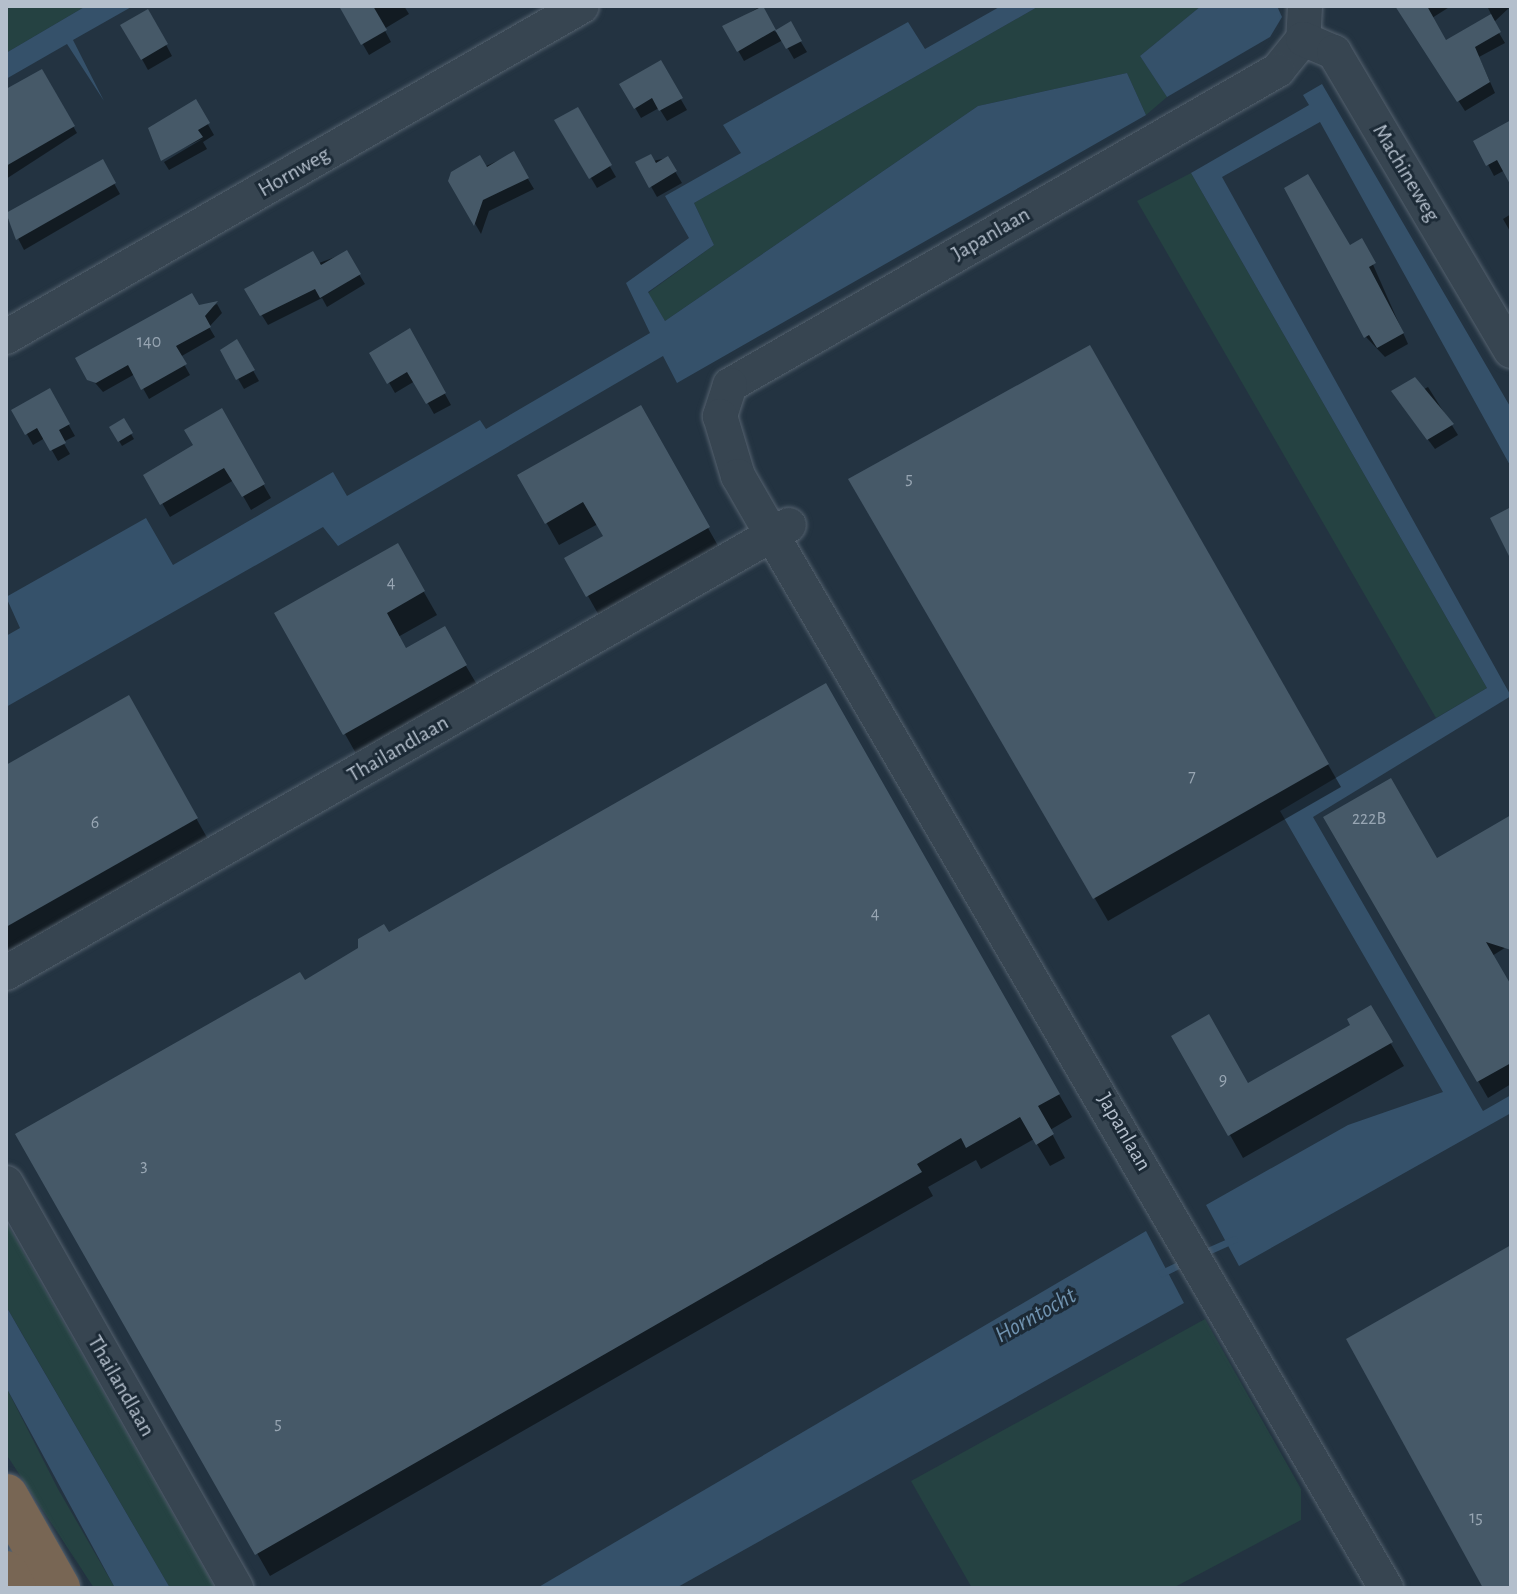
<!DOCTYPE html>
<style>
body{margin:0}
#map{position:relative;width:1517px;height:1594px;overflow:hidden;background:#233341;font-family:"Alegreya Sans",sans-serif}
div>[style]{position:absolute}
.green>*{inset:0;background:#254242}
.water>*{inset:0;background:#35516a}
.shadow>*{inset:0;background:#0007}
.stream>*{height:7px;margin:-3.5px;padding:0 3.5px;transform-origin:3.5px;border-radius:3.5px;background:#35516a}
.building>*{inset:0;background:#465968}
.roads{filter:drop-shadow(0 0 2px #55626f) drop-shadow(0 0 2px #55626f)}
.minor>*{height:34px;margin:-17px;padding:0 17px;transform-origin:17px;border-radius:17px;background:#374551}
.highway>*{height:44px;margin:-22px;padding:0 22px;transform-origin:22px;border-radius:22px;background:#786654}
span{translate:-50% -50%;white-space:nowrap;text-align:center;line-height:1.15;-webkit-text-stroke:6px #1c2a36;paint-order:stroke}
.number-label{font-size:18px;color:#98a6b3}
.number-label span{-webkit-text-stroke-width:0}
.street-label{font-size:22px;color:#b4bfcc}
.water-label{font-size:24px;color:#7194b1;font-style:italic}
.frame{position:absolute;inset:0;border:8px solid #b4bfcc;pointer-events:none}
</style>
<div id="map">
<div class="green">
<i style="clip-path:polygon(6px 6px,86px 6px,6px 53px)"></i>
<i style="clip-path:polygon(1039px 6px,1201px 6px,1140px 56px,1167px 97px,1146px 115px,1127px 73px,978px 106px,665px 321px,648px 293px,714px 245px,694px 203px)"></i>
<i style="clip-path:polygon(1191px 173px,1487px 688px,1436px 718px,1137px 201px)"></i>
<i style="clip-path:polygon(6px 1222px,215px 1588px,170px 1588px,6px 1306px)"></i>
<i style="clip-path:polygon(1205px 1319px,1301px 1489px,1301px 1520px,1173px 1588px,972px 1588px,911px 1481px)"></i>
<i style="clip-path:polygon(6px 1387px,58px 1489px,115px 1588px,94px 1588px,6px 1454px)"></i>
</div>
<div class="water">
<i style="clip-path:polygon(86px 6px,133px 6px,73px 40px,104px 101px,67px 44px,6px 79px,6px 53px)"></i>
<i style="clip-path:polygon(1001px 6px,1039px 6px,694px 203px,714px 245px,648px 292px,665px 321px,978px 106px,1127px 73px,1146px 115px,677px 383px,663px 356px,338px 546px,323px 527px,6px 707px,6px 636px,20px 628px,6px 597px,146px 518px,173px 565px,333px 472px,347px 496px,480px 420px,486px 429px,650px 333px,626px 283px,689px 238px,665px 196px,741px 153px,723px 125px,908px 22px,925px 49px)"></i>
<i style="clip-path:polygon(1201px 6px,1277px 6px,1282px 17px,1270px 37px,1167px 97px,1140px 56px)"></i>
<i style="clip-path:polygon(1322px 84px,1511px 408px,1511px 467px,1320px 122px,1222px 177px,1511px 696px,1313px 817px,1483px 1111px,1511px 1095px,1511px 1113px,1239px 1266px,1206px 1205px,1348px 1125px,1443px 1092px,1280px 811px,1487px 688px,1191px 173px,1309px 105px,1303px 95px)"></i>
<i style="clip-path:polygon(1146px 1231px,1184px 1303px,676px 1588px,537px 1588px)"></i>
<i style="clip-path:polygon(6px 1306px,22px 1334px,170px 1588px,115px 1588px,6px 1387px)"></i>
</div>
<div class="shadow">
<i style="clip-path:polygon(341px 6px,404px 6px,409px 14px,384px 29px,391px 42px,369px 55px)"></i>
<i style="clip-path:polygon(761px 6px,775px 32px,790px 24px,807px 52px,794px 59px,783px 40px,744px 61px,725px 27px)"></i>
<i style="clip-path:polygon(1397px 6px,1451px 6px,1432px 18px,1445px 43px,1492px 16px,1487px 6px,1511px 6px,1493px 23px,1505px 43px,1479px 57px,1495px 93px,1465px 111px)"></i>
<i style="clip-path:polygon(148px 11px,172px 56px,148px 70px,123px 25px)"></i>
<i style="clip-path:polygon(660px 63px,687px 110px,667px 121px,659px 108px,641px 118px,622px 85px)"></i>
<i style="clip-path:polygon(41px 71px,77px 133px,6px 179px,6px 91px)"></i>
<i style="clip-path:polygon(195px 102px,214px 135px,203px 142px,207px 149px,169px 170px,164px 162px,204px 138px,162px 158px)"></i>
<i style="clip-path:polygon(577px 110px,616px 177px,597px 188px,557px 121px)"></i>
<i style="clip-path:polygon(1511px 124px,1511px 182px,1505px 170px,1494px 176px,1476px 142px)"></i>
<i style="clip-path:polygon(513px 154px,534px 189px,489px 211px,481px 234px,451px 182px)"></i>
<i style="clip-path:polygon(667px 158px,682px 183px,657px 197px,638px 164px)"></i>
<i style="clip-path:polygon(102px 162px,120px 194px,24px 250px,6px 215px)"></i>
<i style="clip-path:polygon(1511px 214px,1511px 233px,1503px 219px)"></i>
<i style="clip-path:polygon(1349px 248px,1367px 251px,1408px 344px,1385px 357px,1366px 337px)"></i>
<i style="clip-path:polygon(346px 253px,365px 284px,327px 307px,322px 298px,268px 325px,246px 290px)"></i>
<i style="clip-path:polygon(217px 304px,222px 313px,209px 327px,215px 337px,180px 357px,190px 375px,149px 399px,135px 374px,103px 392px,83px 369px)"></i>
<i style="clip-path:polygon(410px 331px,451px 405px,434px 414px,415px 381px,395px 393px,372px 353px)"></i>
<i style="clip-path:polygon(237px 342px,259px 381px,244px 389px,222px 351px)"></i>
<i style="clip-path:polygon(1089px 348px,1341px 787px,1108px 921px,851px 480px)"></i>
<i style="clip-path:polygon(1428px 387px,1458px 435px,1435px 449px,1400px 402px)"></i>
<i style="clip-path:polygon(49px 390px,75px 436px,63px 442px,70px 454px,58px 461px,45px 438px,33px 445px,14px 411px)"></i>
<i style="clip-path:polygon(640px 408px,721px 551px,601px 619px,567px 559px,605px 537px,598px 524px,559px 545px,520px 476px)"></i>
<i style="clip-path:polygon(221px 411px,271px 498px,251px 510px,234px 480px,170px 517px,146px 475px,196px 446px)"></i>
<i style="clip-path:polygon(123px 421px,134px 439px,122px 446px,111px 427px)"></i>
<i style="clip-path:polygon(397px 545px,437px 615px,398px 637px,406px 650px,444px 629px,479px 688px,358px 757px,277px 614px)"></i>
<i style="clip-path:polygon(825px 686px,1072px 1117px,1050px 1130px,1065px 1158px,1050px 1166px,1034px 1139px,981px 1169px,976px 1160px,928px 1187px,933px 1196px,270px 1576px,17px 1135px,304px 983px)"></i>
<i style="clip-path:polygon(128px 698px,209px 841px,6px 957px,6px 767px)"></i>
<i style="clip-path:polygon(1326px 817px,1436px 861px,1511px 817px,1511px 944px,1492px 956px,1511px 989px,1511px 1084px,1488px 1098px)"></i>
<i style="clip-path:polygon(1370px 1008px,1404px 1066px,1243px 1158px,1174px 1036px,1247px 1086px,1353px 1026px)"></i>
</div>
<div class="stream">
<i style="left:1201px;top:1254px;width:36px;rotate:-24deg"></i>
<i style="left:1162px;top:1273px;width:28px;rotate:-26deg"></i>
</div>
<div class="building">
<i style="clip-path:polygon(339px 6px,373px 6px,387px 30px,361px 45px)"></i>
<i style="clip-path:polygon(763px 6px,776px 30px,791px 21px,802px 41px,786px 49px,775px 30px,737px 52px,722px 26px)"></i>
<i style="clip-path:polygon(1395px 6px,1427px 6px,1446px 40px,1491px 14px,1501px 32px,1475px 47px,1490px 82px,1457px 102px)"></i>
<i style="clip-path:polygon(148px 9px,168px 44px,141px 60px,120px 25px)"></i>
<i style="clip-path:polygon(661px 60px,683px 98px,659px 111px,652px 98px,634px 109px,619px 84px)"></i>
<i style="clip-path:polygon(42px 69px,75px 126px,6px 166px,6px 89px)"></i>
<i style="clip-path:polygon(196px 99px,210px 123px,198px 130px,203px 137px,161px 161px,148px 128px)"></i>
<i style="clip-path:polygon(578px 107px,612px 165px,589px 179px,554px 120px)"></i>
<i style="clip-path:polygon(1511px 120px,1511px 186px,1497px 160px,1486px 166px,1473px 141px)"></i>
<i style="clip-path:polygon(514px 151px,529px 178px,483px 200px,474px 226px,448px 181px,451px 172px,480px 155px,487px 167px)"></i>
<i style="clip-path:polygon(651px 154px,656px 163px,668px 156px,677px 171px,649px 188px,635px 162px)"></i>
<i style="clip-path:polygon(103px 159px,116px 183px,16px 240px,6px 213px)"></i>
<i style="clip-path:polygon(1308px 174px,1350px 245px,1362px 238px,1376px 263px,1369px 267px,1404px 333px,1377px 348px,1369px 335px,1364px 338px,1284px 188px)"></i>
<i style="clip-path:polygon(347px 250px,361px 274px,320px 298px,315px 289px,260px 316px,244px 289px,313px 251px,321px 265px)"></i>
<i style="clip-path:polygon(192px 293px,199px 305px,218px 301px,205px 316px,211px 327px,176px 346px,187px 364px,141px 390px,128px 365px,96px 383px,87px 380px,75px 358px)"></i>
<i style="clip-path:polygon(410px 328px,446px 393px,426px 404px,407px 372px,387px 384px,369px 353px)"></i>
<i style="clip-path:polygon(237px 339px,255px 370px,236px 380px,220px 350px)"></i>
<i style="clip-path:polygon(1090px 345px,1329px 764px,1093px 899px,848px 479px)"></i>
<i style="clip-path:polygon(1415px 377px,1454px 424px,1427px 440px,1391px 391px)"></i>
<i style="clip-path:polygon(50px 388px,70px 424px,59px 430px,66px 443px,50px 451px,37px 428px,25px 435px,11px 410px)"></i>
<i style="clip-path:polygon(641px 405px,710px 527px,586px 597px,564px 558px,603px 536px,583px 502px,545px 524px,517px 475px)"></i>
<i style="clip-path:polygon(222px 408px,265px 484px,242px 497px,224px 468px,160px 505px,143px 475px,193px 445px,184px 430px)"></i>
<i style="clip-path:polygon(124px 418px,133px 433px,118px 442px,109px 427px)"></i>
<i style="clip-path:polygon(1511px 507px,1511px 560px,1490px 518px)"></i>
<i style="clip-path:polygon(398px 543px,425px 591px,387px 613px,406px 648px,445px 626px,467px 665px,343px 735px,274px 613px)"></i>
<i style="clip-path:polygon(826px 683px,1060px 1094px,1038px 1106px,1054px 1134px,1036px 1145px,1020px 1117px,966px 1148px,961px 1138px,917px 1164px,922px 1172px,255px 1555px,15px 1134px,300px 972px,305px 980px,358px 948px,358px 939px,384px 924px,389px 932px)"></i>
<i style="clip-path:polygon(129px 695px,198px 818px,6px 927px,6px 765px)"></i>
<i style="clip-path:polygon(1391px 778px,1437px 858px,1511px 815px,1511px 950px,1486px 942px,1511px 985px,1511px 1063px,1477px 1082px,1323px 817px)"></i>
<i style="clip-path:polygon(1371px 1005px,1393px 1042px,1228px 1136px,1171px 1036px,1209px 1014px,1248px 1083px,1350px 1025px,1347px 1019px)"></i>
<i style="clip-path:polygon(1511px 1245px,1511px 1588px,1483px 1588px,1346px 1339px)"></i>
</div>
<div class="roads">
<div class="minor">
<i style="left:1305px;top:6px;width:33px;rotate:93deg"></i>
<i style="left:1303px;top:39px;width:40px;rotate:129deg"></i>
<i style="left:1278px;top:70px;width:632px;rotate:150.11deg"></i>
<i style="left:730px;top:385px;width:33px;rotate:108deg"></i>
<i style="left:720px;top:416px;width:63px;rotate:73.3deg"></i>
<i style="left:738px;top:476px;width:68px;rotate:60deg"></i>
<i style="left:772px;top:535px;width:1219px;rotate:59.75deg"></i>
<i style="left:1303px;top:39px;width:34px;rotate:23deg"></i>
<i style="left:1334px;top:52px;width:347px;rotate:59.4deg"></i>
<i style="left:6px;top:337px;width:664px;rotate:-29.88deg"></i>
<i style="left:6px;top:973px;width:902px;rotate:-29.78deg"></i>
<i style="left:6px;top:1183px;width:466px;rotate:60.4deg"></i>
</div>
<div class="highway">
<i style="left:6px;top:1496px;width:106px;rotate:60.5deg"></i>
<i style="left:6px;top:1573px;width:17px;rotate:62deg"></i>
</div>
</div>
<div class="number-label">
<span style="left:149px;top:342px">140</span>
<span style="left:909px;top:479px">5</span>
<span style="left:391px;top:583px">4</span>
<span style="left:1192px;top:777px">7</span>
<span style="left:1369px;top:819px">222B</span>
<span style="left:95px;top:823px">6</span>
<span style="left:875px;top:914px">4</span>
<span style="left:1223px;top:1080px">9</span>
<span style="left:144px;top:1166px">3</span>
<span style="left:278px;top:1424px">5</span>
<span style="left:1476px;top:1518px">15</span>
</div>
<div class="street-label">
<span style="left:294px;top:172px;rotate:-30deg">Hornweg</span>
<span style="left:1406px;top:173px;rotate:59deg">Machineweg</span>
<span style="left:991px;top:234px;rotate:-30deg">Japanlaan</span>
<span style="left:398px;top:749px;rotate:-30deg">Thailandlaan</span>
<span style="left:1124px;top:1132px;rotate:60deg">Japanlaan</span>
<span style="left:121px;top:1386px;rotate:60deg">Thailandlaan</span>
</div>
<div class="water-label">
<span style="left:1036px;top:1316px;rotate:-29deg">Horntocht</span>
</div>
<div class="frame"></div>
</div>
